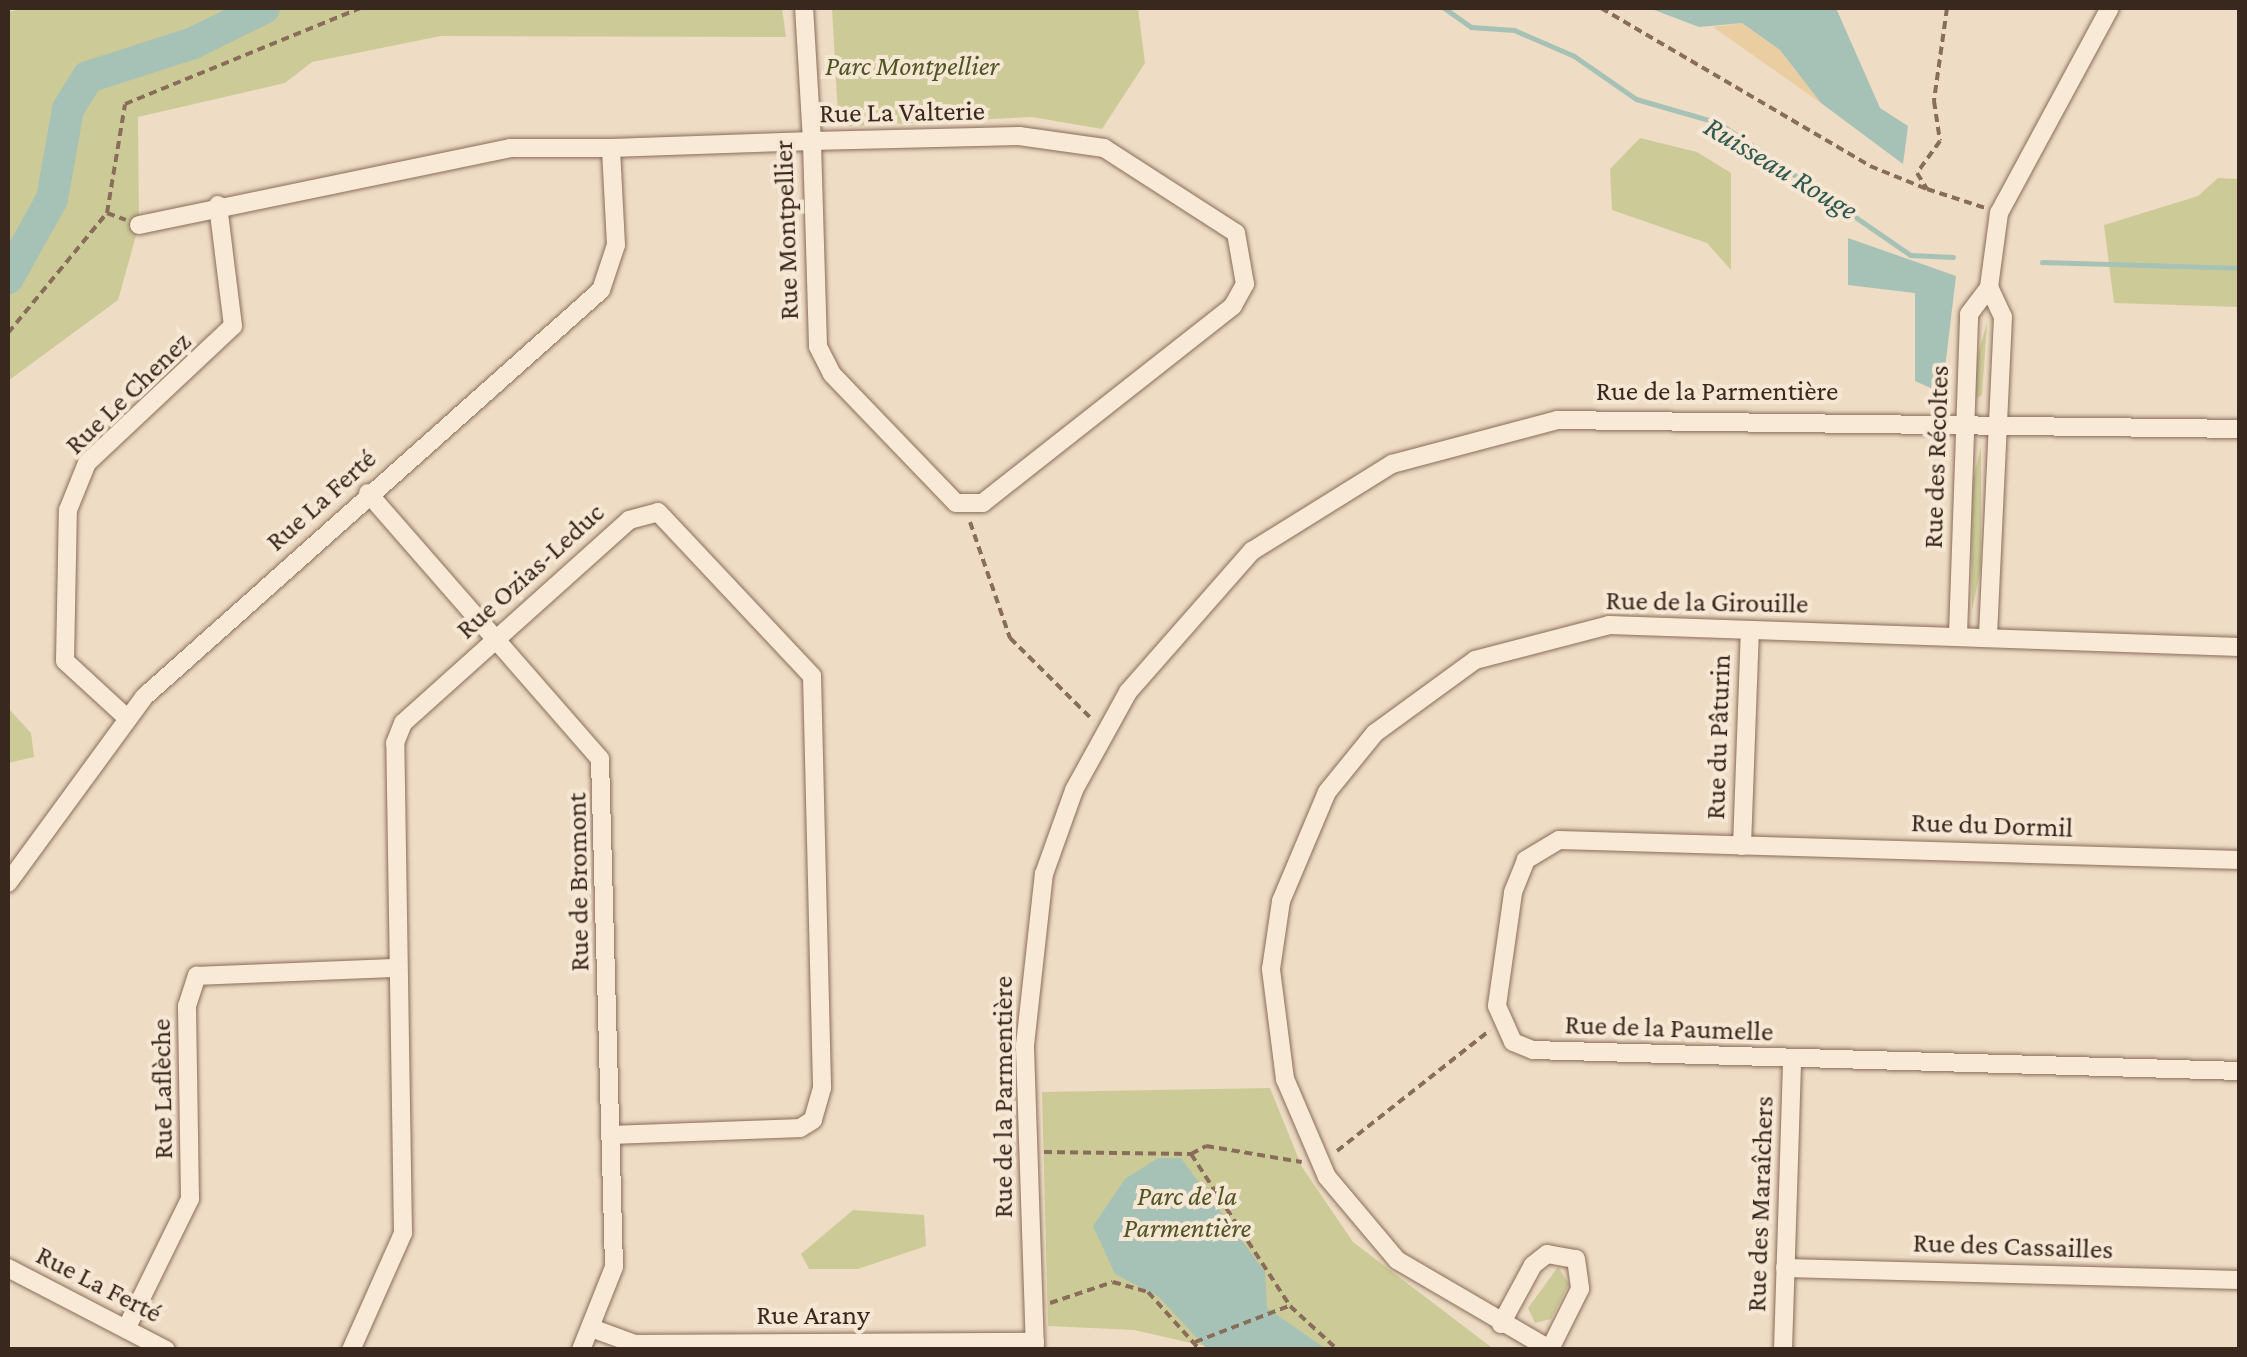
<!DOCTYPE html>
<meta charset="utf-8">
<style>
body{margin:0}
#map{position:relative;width:2247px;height:1357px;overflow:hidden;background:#eedcc4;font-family:"Crimson Pro",serif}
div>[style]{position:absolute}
.green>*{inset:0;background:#cccb98}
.sand>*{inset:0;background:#eacda1}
.water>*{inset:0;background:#a6c1b5}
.stream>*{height:5px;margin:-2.5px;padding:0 2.5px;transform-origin:2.5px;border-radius:2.5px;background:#a6c1b5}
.river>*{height:32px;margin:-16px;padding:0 16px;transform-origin:16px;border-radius:16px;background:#a6c1b5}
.path>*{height:4px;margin-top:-2px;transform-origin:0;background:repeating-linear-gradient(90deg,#896d5a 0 8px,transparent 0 13px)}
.roads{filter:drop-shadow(0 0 2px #896d5a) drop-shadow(0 0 2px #896d5a)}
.minor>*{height:18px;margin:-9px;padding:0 9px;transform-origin:9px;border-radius:9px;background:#f9ead7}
span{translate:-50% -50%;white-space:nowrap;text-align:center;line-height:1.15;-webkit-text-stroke:8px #f5e7d4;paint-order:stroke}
.park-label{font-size:28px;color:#505525;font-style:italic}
.street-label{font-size:28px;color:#39281e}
.water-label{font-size:30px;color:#2e5850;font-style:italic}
.frame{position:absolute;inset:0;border:10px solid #39281e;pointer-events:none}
</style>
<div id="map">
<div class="green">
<i style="clip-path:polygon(27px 8px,782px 8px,786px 37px,441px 36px,312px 62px,285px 83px,138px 117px,139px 225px,118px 300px,8px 381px,8px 12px)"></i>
<i style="clip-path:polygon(832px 8px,1138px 8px,1145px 63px,1102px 129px,1032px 117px,850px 126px,838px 116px)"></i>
<i style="clip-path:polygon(1640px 138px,1697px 152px,1731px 173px,1731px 270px,1707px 243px,1612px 210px,1610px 169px)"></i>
<i style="clip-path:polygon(2218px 178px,2239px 179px,2239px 307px,2114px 303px,2104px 225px,2198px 196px)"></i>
<i style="clip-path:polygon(1987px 323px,1982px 395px,1975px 399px,1975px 364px)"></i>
<i style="clip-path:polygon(1981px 447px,1981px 568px,1972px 610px,1971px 487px)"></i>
<i style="clip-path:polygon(8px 708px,31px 733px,34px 757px,8px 763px)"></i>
<i style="clip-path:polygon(1270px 1088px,1302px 1167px,1353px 1242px,1495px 1350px,1222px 1350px,1134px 1330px,1048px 1326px,1042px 1092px)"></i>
<i style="clip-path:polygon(853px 1210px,924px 1215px,926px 1246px,858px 1269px,809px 1269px,801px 1254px)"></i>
<i style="clip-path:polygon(1558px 1267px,1569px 1284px,1551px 1319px,1535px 1323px,1528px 1308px)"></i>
</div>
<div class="sand">
<i style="clip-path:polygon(1742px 23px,1780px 50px,1821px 103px,1713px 27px)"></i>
</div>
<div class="water">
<i style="clip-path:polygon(1649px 8px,1836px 8px,1880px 108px,1908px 126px,1903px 164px,1821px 103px,1780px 50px,1742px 23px,1699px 27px)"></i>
<i style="clip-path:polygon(1848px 238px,1956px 276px,1942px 393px,1915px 381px,1915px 293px,1848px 285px)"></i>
<i style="clip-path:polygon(1158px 1158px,1181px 1158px,1265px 1272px,1267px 1308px,1326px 1349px,1207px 1349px,1159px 1297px,1115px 1274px,1093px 1226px,1125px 1179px)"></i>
</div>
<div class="stream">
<i style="left:1444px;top:8px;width:33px;rotate:35deg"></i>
<i style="left:1471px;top:27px;width:43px;rotate:4deg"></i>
<i style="left:1514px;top:30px;width:65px;rotate:23.4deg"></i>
<i style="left:1574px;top:56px;width:75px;rotate:34.7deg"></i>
<i style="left:1636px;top:99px;width:86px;rotate:16.1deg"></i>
<i style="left:1719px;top:123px;width:232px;rotate:34.6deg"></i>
<i style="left:1910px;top:255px;width:43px;rotate:2.7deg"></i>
<i style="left:2042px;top:262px;width:198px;rotate:1.7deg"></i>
</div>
<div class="river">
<i style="left:8px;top:278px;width:90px;rotate:-60.9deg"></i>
<i style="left:52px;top:199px;width:91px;rotate:-79.9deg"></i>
<i style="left:68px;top:109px;width:38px;rotate:-58deg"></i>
<i style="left:88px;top:77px;width:110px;rotate:-17.9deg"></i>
<i style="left:193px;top:43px;width:79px;rotate:-26.2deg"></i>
</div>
<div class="path">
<i style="left:1601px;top:8px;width:312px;rotate:30.4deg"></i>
<i style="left:1870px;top:166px;width:61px;rotate:22deg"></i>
<i style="left:1947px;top:8px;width:94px;rotate:98deg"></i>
<i style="left:1934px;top:101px;width:40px;rotate:81.5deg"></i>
<i style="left:1940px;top:141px;width:39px;rotate:126deg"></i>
<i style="left:1917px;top:173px;width:19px;rotate:58deg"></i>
<i style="left:1927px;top:189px;width:61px;rotate:18.1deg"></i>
<i style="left:107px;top:213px;width:20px;rotate:20deg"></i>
<i style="left:8px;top:333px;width:156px;rotate:-50.5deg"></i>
<i style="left:107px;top:213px;width:110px;rotate:-80.6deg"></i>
<i style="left:125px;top:104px;width:254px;rotate:-22.2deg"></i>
<i style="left:970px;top:522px;width:123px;rotate:71deg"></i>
<i style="left:1010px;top:638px;width:117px;rotate:44.7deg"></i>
<i style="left:1337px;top:1151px;width:195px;rotate:-38.3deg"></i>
<i style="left:1044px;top:1152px;width:147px;rotate:0.8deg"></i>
<i style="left:1191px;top:1154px;width:17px;rotate:-28deg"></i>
<i style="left:1206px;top:1146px;width:97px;rotate:9.5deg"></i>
<i style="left:1191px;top:1154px;width:181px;rotate:56.9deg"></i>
<i style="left:1290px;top:1306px;width:65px;rotate:42.5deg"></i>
<i style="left:1050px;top:1303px;width:66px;rotate:-18.4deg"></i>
<i style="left:1113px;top:1282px;width:36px;rotate:16deg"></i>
<i style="left:1148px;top:1292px;width:78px;rotate:48.1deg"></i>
<i style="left:1195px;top:1342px;width:101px;rotate:-21deg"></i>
</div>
<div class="roads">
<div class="minor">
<i style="left:139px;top:225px;width:379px;rotate:-11.7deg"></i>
<i style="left:510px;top:148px;width:101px"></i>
<i style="left:611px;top:148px;width:201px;rotate:-2deg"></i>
<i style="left:812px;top:141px;width:207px;rotate:-1.4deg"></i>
<i style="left:1019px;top:136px;width:86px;rotate:8deg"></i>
<i style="left:1104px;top:148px;width:157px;rotate:32.8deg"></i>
<i style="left:1236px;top:233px;width:52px;rotate:80deg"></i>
<i style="left:1245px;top:284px;width:25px;rotate:119deg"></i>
<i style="left:1233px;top:306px;width:318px;rotate:141.8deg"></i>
<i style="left:983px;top:503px;width:27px;rotate:180deg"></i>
<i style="left:956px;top:503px;width:179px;rotate:-133.9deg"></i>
<i style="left:832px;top:374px;width:31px;rotate:-117deg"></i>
<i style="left:818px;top:346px;width:205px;rotate:-91.7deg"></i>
<i style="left:812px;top:141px;width:133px;rotate:-93.4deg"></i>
<i style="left:368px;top:493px;width:353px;rotate:48.9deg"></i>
<i style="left:600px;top:759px;width:508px;rotate:88.42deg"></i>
<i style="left:614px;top:1267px;width:89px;rotate:111.7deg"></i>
<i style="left:1958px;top:634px;width:320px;rotate:-88deg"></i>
<i style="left:1969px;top:314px;width:34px;rotate:-53deg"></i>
<i style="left:1989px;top:287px;width:75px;rotate:-82.3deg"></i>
<i style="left:1999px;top:213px;width:233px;rotate:-61.6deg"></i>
<i style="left:1988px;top:635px;width:318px;rotate:-87.3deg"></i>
<i style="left:2003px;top:317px;width:33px;rotate:-115deg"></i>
<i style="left:127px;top:718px;width:84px;rotate:-137.4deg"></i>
<i style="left:65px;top:661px;width:151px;rotate:-88.9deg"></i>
<i style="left:68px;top:510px;width:51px;rotate:-68deg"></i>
<i style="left:87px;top:463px;width:200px;rotate:-43.2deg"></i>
<i style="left:233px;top:326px;width:122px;rotate:-97.1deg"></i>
<i style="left:1742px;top:846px;width:216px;rotate:-87.9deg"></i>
<i style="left:2240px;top:860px;width:681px;rotate:-178.32deg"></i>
<i style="left:1559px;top:840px;width:39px;rotate:149deg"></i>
<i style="left:1526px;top:860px;width:35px;rotate:112deg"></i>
<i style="left:1513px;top:893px;width:114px;rotate:98.1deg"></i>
<i style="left:1497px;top:1006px;width:39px;rotate:66deg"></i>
<i style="left:1513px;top:1042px;width:22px;rotate:22deg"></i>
<i style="left:1533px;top:1050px;width:707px;rotate:1.7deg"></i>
<i style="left:8px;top:883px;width:230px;rotate:-53.8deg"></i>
<i style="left:144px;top:697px;width:612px;rotate:-41.69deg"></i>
<i style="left:601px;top:290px;width:47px;rotate:-71.6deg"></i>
<i style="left:616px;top:245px;width:97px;rotate:-93deg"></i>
<i style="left:8px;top:1268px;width:178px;rotate:27.4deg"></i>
<i style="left:1785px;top:1268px;width:455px;rotate:1.5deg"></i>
<i style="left:1501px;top:1324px;width:67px;rotate:-61.5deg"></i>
<i style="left:1533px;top:1265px;width:18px;rotate:-38deg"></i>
<i style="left:1547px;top:1254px;width:29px;rotate:10deg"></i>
<i style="left:1576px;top:1259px;width:30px;rotate:82deg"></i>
<i style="left:1580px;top:1289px;width:67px;rotate:116.6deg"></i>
<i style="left:126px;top:1329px;width:145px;rotate:-63.8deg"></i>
<i style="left:190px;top:1199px;width:193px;rotate:-90.9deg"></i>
<i style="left:187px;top:1006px;width:32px;rotate:-72deg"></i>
<i style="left:197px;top:976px;width:200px;rotate:-2.3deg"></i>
<i style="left:594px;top:1329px;width:44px;rotate:20.1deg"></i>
<i style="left:635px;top:1344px;width:400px;rotate:-0.3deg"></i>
<i style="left:351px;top:1350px;width:128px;rotate:-66deg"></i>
<i style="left:403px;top:1233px;width:490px;rotate:-90.9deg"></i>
<i style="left:395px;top:743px;width:22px;rotate:-68deg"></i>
<i style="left:403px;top:723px;width:304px;rotate:-41.9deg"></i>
<i style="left:629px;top:520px;width:30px;rotate:-15deg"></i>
<i style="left:658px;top:512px;width:225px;rotate:46.8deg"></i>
<i style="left:812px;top:676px;width:412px;rotate:88.6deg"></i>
<i style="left:822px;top:1088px;width:33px;rotate:106deg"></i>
<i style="left:813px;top:1120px;width:15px;rotate:148deg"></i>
<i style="left:800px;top:1128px;width:188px;rotate:177.9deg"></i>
<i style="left:1035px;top:1350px;width:305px;rotate:-91.9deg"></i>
<i style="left:1025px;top:1045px;width:172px;rotate:-83.7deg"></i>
<i style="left:1044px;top:874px;width:89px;rotate:-70.3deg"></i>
<i style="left:1074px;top:790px;width:112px;rotate:-61.1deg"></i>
<i style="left:1128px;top:692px;width:188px;rotate:-48.7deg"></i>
<i style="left:1252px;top:551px;width:165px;rotate:-31.9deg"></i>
<i style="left:1392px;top:464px;width:171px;rotate:-14.9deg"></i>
<i style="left:1557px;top:420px;width:683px;rotate:0.75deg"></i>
<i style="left:1551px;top:1350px;width:178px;rotate:-149.7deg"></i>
<i style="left:1397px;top:1260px;width:109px;rotate:-130.1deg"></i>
<i style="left:1327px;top:1177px;width:107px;rotate:-113.2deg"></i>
<i style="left:1285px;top:1079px;width:111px;rotate:-97.3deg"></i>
<i style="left:1271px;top:969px;width:69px;rotate:-81.6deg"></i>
<i style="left:1281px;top:901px;width:118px;rotate:-67.1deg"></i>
<i style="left:1327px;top:792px;width:76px;rotate:-50.9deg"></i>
<i style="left:1375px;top:733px;width:124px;rotate:-36.1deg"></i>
<i style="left:1475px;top:660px;width:138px;rotate:-14.6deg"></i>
<i style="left:1609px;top:625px;width:631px;rotate:2deg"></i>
<i style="left:1783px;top:1350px;width:291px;rotate:-88.2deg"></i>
</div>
</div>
<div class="park-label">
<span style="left:912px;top:66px">Parc Montpellier</span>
<span style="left:1187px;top:1212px">Parc de la<br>Parmentière</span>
</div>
<div class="street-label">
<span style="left:902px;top:112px;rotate:-1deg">Rue La Valterie</span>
<span style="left:786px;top:230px;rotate:-92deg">Rue Montpellier</span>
<span style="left:1717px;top:391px">Rue de la Parmentière</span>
<span style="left:128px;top:393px;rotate:-44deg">Rue Le Chenez</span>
<span style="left:1936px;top:457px;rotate:-88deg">Rue des Récoltes</span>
<span style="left:321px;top:500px;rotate:-42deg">Rue La Ferté</span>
<span style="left:530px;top:571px;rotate:-42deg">Rue Ozias-Leduc</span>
<span style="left:1707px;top:602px;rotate:1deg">Rue de la Girouille</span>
<span style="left:1718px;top:737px;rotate:-88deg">Rue du Pâturin</span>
<span style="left:1992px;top:825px;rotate:2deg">Rue du Dormil</span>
<span style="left:578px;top:882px;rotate:-91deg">Rue de Bromont</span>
<span style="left:1669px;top:1028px;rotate:2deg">Rue de la Paumelle</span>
<span style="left:162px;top:1089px;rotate:-91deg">Rue Laflèche</span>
<span style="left:1003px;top:1097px;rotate:-90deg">Rue de la Parmentière</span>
<span style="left:1760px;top:1204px;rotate:-88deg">Rue des Maraîchers</span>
<span style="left:2013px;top:1246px;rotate:2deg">Rue des Cassailles</span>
<span style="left:99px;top:1284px;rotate:27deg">Rue La Ferté</span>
<span style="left:813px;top:1315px">Rue Arany</span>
</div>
<div class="water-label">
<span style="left:1781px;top:168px;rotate:31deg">Ruisseau Rouge</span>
</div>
<div class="frame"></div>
</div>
